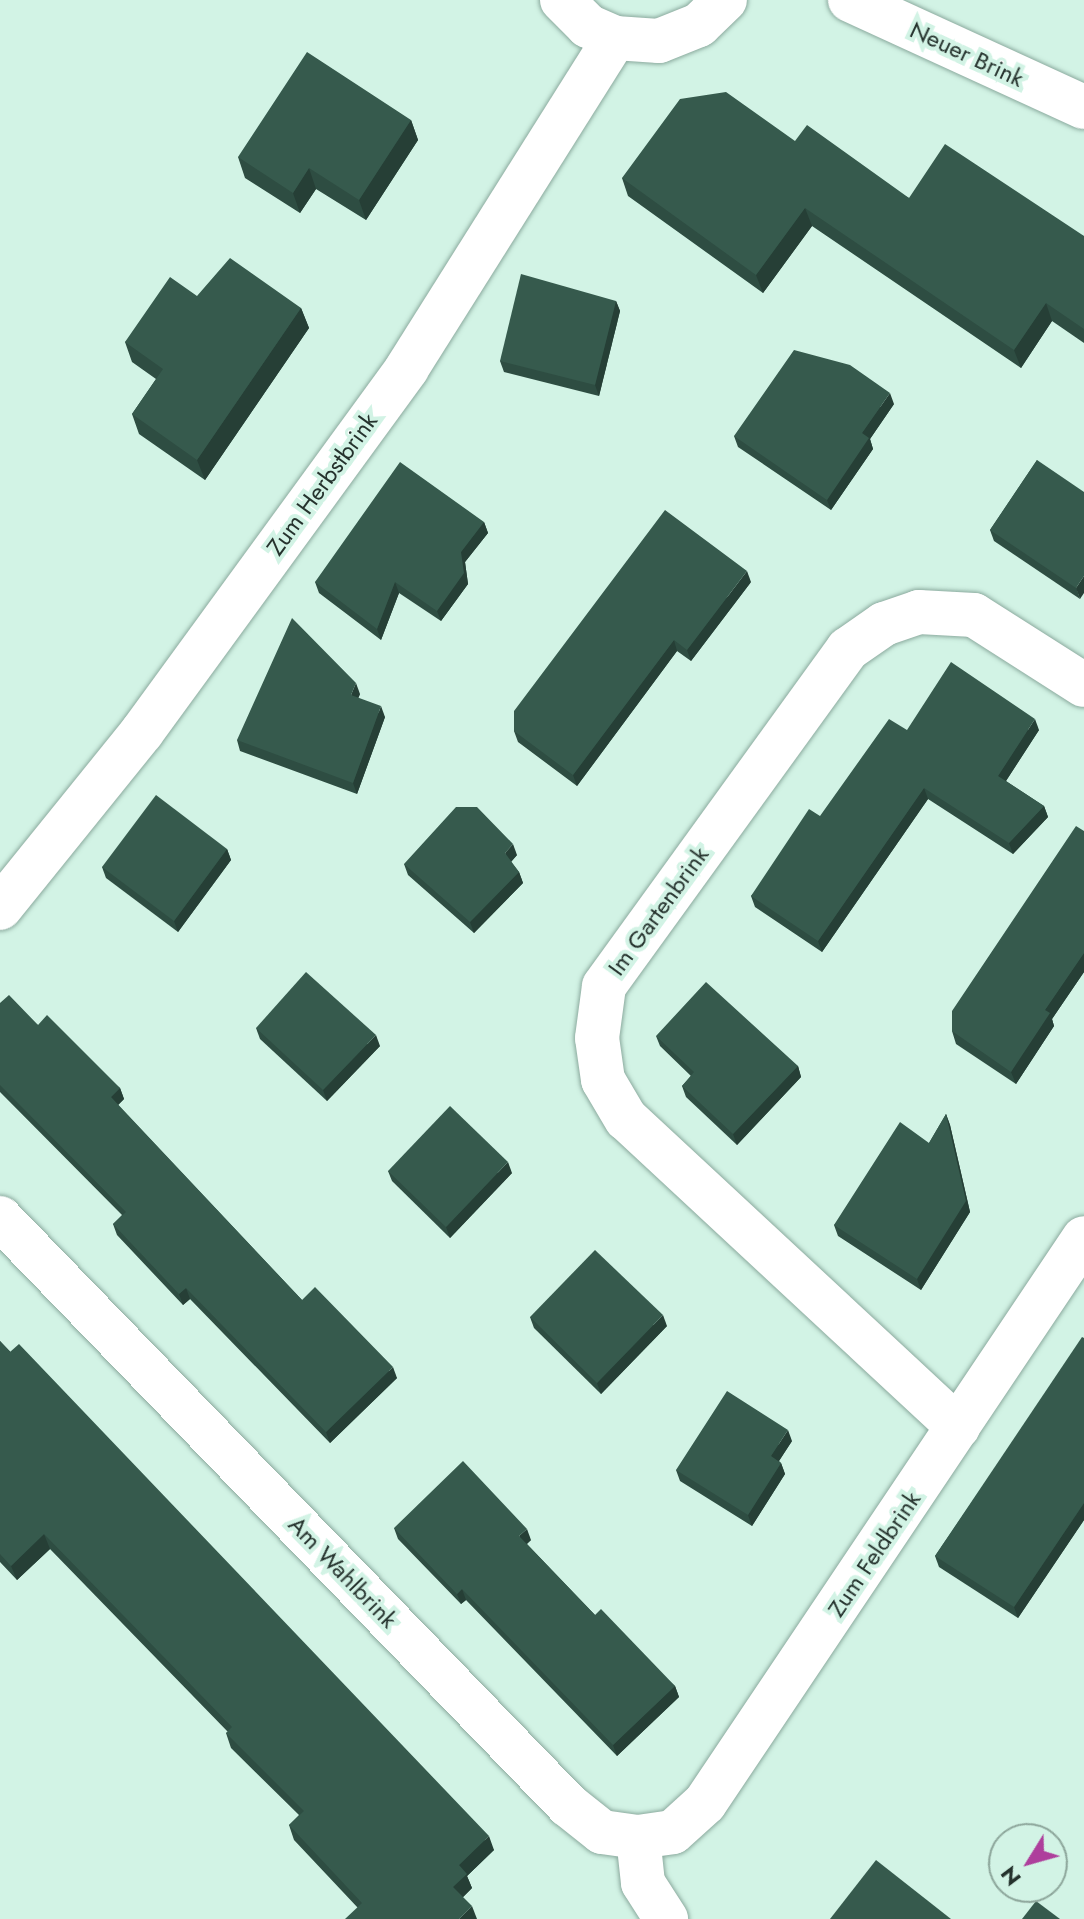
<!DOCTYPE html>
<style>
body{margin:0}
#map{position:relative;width:1084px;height:1919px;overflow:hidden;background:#d2f3e5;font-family:Jost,sans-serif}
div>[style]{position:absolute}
.roads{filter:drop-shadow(0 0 2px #8baa9e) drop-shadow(0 0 2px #8baa9e)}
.minor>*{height:44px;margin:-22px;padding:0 22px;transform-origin:22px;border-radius:22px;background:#fff}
.wall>*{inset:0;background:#2e4d42}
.shaded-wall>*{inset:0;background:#263f36}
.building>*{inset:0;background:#365a4d}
span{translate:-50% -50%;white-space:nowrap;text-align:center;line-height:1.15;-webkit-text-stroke:8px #d2f3e5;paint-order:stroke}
.street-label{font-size:24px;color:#25322d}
.north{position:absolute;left:988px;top:1823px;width:80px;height:80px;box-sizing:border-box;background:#d2f3e5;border:2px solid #8da69b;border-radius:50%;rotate:233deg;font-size:22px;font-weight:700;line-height:32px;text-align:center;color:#25322d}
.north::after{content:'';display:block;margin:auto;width:28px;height:36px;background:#ae3f9c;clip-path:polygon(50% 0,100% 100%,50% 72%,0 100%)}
</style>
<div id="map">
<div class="roads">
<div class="minor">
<i style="left:562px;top:0;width:37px;rotate:45deg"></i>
<i style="left:588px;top:26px;width:30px;rotate:24deg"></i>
<i style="left:615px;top:38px;width:44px;rotate:3.9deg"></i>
<i style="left:659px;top:41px;width:43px;rotate:-21.8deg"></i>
<i style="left:699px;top:25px;width:36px;rotate:-44deg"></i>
<i style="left:850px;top:0;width:257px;rotate:24.6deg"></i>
<i style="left:0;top:908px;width:226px;rotate:-51.1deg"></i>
<i style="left:142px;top:732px;width:450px;rotate:-53.9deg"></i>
<i style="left:407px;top:368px;width:390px;rotate:-57.8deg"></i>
<i style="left:0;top:1218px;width:817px;rotate:45.94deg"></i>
<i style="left:568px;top:1805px;width:43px;rotate:38.5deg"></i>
<i style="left:602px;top:1832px;width:36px;rotate:8deg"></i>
<i style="left:638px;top:1837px;width:35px;rotate:-8deg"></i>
<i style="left:673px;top:1832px;width:43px;rotate:-42.2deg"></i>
<i style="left:705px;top:1803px;width:680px;rotate:-56.15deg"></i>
<i style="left:958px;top:1427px;width:453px;rotate:-137.1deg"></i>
<i style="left:626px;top:1119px;width:45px;rotate:-120.5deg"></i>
<i style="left:603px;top:1080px;width:42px;rotate:-98.1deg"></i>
<i style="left:597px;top:1038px;width:52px;rotate:-82.3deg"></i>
<i style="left:604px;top:986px;width:416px;rotate:-54.1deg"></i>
<i style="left:848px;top:649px;width:44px;rotate:-34.8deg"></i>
<i style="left:884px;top:624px;width:37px;rotate:-19deg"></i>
<i style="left:919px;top:612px;width:55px;rotate:3.1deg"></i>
<i style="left:974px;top:615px;width:130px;rotate:32.5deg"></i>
<i style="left:638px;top:1837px;width:46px;rotate:83.8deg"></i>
<i style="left:643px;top:1883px;width:43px;rotate:57.4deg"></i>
</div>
</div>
<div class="wall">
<i style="clip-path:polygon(411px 120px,418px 140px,366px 220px,316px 189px,300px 213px,245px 178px,238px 157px)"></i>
<i style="clip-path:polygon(795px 141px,909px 198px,1084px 236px,1084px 343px,1052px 321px,1021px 368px,812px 226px,763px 293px,628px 196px,622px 178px)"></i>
<i style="clip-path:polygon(197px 296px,301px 308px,309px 328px,205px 480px,139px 434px,132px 414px,156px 379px,132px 362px,125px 342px)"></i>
<i style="clip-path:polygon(616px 301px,620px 311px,599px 396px,504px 372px,500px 361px)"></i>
<i style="clip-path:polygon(894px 404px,870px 439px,873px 449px,831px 510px,738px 447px,734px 436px)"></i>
<i style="clip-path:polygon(1037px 460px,1080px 599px,994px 541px,990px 530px)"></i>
<i style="clip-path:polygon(484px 522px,488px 533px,465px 562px,468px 584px,441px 621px,399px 593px,381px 640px,319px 593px,315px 582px)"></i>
<i style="clip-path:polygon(751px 582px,691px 661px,677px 651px,577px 786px,518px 742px,514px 731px)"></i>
<i style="clip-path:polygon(360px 694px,358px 698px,385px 717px,357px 794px,240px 751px,237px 740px)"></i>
<i style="clip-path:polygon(907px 730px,1039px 730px,1006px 781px,1044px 806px,1048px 817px,1013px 854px,928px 799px,822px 952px,755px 907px,751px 896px)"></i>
<i style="clip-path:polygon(1084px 831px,1084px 972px,1052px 1019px,1054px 1026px,1016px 1084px,956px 1044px,952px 1031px)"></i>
<i style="clip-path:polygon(227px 849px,231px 860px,178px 932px,106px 878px,102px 867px)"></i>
<i style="clip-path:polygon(517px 855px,511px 862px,519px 872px,523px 883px,474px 933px,408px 875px,404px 864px)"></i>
<i style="clip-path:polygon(0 1003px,38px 1025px,120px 1088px,124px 1099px,118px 1105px,302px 1300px,397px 1378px,330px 1443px,190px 1299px,183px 1305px,117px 1235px,113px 1224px,122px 1215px,0 1092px)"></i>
<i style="clip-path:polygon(256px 1028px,380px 1046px,327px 1101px,260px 1039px)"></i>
<i style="clip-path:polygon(656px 1036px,798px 1066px,801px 1077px,737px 1145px,686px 1097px,682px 1086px,691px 1076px,660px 1046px)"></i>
<i style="clip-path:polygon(946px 1114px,950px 1125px,970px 1212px,921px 1290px,838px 1236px,834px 1225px,929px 1143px)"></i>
<i style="clip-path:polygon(388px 1171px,512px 1173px,450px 1238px,392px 1181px)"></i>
<i style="clip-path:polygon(530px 1317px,667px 1326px,601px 1394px,534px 1328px)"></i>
<i style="clip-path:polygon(1084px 1338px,1084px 1520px,1018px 1618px,939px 1567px,935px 1556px)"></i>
<i style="clip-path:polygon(0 1341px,494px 1850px,467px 1876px,472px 1888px,463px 1897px,358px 1908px,294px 1840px,289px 1825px,299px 1815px,231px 1748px,226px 1733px,228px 1732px,50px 1549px,17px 1580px,0 1562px)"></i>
<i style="clip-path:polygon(792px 1441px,779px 1461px,781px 1463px,785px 1474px,752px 1526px,680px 1481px,676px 1470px)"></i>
<i style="clip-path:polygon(394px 1528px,531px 1540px,527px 1544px,595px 1615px,675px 1686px,679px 1697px,617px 1756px,466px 1600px,461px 1604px,398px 1539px)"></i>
</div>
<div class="shaded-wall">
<i style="clip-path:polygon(411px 120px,418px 140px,366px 220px,359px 200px)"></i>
<i style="clip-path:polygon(309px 168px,316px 189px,300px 213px,293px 193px)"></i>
<i style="clip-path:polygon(805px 208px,812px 226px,763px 293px,756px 275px)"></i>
<i style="clip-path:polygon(616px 301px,620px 311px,599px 396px,595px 385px)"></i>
<i style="clip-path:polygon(1046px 303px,1052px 321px,1021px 368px,1014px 350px)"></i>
<i style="clip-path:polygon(301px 308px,309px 328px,205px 480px,197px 460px)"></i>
<i style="clip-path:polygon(890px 393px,894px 404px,870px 439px,873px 449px,831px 510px,827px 500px,862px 433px)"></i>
<i style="clip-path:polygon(484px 522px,488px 533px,465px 562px,468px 584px,441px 621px,437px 611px,461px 552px)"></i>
<i style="clip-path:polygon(747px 571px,751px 582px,691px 661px,687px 650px)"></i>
<i style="clip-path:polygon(1084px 576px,1084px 593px,1080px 599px,1076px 588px)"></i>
<i style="clip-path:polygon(395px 582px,399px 593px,381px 640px,377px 629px)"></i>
<i style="clip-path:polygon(674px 640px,677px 651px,577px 786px,573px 775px)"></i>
<i style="clip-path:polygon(356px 683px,360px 694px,355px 706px,351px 695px)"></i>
<i style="clip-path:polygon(381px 706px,385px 717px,357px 794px,353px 783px)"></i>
<i style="clip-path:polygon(1035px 719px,1039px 730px,1002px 787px,998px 776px)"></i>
<i style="clip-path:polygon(924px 788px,928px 799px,822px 952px,818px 941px)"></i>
<i style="clip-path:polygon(1044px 806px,1048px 817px,1013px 854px,1009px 843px)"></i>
<i style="clip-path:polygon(513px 844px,517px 855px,509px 864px,505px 853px)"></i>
<i style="clip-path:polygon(227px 849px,231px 860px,178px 932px,174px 921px)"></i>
<i style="clip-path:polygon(519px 872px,523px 883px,474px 933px,470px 922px)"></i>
<i style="clip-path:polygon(1084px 953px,1084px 972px,1052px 1019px,1054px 1026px,1016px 1084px,1011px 1072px,1045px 1010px)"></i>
<i style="clip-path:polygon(376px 1035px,380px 1046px,327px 1101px,323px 1090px)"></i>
<i style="clip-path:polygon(798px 1066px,801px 1077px,737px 1145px,733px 1134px)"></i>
<i style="clip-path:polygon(120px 1088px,124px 1099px,115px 1108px,111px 1097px)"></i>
<i style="clip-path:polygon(946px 1114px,950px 1125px,970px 1212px,921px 1290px,917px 1279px)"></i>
<i style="clip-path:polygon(508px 1162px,512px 1173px,450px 1238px,446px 1227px)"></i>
<i style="clip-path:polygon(186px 1288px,190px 1299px,183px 1305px,179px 1294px)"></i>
<i style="clip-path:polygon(663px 1315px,667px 1326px,601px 1394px,597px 1383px)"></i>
<i style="clip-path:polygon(393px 1367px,397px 1378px,330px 1443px,326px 1432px)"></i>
<i style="clip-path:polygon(788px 1430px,792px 1441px,775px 1467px,771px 1456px)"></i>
<i style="clip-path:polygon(781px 1463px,785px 1474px,752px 1526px,748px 1515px)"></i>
<i style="clip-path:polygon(1084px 1503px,1084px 1520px,1018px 1618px,1014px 1607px)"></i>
<i style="clip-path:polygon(527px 1529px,531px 1540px,523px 1547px,519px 1536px)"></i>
<i style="clip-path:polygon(44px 1534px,50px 1549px,17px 1580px,11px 1566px)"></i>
<i style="clip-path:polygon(462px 1589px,466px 1600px,461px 1604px,457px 1594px)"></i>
<i style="clip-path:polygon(675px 1686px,679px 1697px,617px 1756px,613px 1745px)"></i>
<i style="clip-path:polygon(489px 1836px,494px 1850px,467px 1876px,472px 1888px,459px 1901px,453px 1887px,459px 1865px)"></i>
<i style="clip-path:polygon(472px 1906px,477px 1919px,459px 1919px)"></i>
</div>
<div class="building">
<i style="clip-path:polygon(307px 52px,411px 120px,359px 200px,309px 168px,293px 193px,238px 157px)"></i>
<i style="clip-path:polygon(726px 92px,795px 141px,807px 125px,909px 198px,945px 144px,1084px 236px,1084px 329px,1046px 303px,1014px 350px,805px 208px,756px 275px,622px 178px,680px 99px)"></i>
<i style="clip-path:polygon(230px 258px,301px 308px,197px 460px,132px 414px,163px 369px,125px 342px,170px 277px,197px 296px)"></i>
<i style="clip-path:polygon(521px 274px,616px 301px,595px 385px,500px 361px)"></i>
<i style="clip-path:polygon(794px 350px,850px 365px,890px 393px,862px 433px,869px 438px,827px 500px,734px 436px)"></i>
<i style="clip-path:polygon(1037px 460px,1084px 492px,1084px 576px,1076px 588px,990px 530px)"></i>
<i style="clip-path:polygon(400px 462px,484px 522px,461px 552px,464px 573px,437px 611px,395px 582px,377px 629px,315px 582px)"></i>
<i style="clip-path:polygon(665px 510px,747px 571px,687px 650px,674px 640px,573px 775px,514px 731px,514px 711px)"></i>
<i style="clip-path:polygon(292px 618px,356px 683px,351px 695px,381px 706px,353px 783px,237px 740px)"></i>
<i style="clip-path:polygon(951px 662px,1035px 719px,998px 776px,1044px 806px,1009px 843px,924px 788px,818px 941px,751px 896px,809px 809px,820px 816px,889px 719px,907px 730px)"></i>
<i style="clip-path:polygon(156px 795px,227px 849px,174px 921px,102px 867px)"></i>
<i style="clip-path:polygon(456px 807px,477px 807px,513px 844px,505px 853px,519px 872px,470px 922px,404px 864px)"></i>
<i style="clip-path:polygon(1076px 826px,1084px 831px,1084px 953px,1045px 1010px,1050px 1013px,1011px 1072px,952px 1031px,952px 1011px)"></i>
<i style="clip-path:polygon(306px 972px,376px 1035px,323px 1090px,256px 1028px)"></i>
<i style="clip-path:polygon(706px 982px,798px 1066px,733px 1134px,682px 1086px,694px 1072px,656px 1036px)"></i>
<i style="clip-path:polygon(9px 995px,38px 1025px,47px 1015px,120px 1088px,111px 1097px,302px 1300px,315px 1287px,393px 1367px,326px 1432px,186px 1288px,179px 1294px,113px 1224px,126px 1212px,0 1085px,0 1003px)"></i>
<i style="clip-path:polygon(450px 1106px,508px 1162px,446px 1227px,388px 1171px)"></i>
<i style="clip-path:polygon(946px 1114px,966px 1201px,917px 1279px,834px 1225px,900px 1122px,929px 1143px)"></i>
<i style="clip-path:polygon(595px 1250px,663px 1315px,597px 1383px,530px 1317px)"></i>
<i style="clip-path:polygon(1082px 1337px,1084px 1338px,1084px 1503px,1014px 1607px,935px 1556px)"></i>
<i style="clip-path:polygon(0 1341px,10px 1352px,19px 1344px,489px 1836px,459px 1865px,467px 1874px,453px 1887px,472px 1906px,459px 1919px,345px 1919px,362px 1903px,289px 1825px,304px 1811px,226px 1733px,232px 1727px,44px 1534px,11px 1566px,0 1554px)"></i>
<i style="clip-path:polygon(727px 1391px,788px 1430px,771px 1456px,781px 1463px,748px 1515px,676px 1470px)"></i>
<i style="clip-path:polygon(463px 1461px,527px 1529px,519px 1536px,595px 1615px,601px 1609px,675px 1686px,613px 1745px,462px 1589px,457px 1594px,394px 1528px)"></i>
<i style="clip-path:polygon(876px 1860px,951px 1919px,830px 1919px)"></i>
<i style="clip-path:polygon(1036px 1901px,1060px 1919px,1022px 1919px)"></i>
</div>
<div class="street-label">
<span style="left:967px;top:54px;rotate:25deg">Neuer Brink</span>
<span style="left:322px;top:484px;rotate:-54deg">Zum Herbstbrink</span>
<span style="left:658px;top:911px;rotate:-54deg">Im Gartenbrink</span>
<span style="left:874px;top:1554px;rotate:-56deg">Zum Feldbrink</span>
<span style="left:343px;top:1572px;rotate:46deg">Am Wahlbrink</span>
</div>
<div class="north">N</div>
</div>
